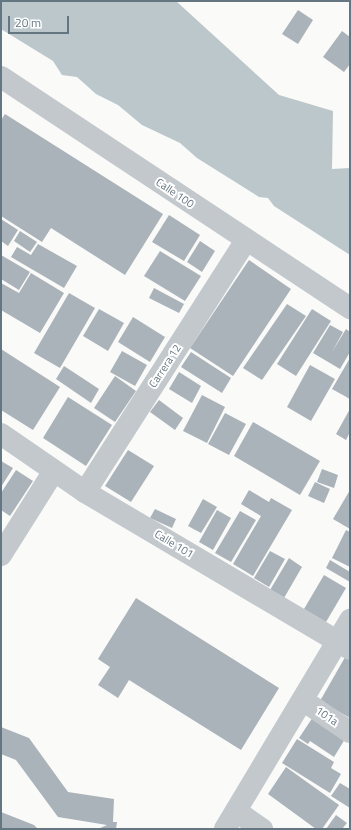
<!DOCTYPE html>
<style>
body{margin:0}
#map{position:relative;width:351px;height:830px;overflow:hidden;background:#fafaf8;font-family:"Titillium Web",sans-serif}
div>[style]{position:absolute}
.water>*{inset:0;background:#bbc7cb}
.building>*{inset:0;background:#aab3b9}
.street>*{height:22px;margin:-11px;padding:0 11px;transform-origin:11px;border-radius:11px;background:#c3c8cc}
span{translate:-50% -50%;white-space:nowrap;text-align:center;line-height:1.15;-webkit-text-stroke:4px #fff;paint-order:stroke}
.street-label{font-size:11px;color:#657683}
.frame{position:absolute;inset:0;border:2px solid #657683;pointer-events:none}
.scale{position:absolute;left:8px;top:16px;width:61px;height:18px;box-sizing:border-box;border:2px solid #657683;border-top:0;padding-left:5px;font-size:12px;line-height:14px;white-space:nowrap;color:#657683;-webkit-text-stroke:3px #fff;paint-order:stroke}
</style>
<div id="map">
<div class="water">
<i style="clip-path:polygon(1px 1px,176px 1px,279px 95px,333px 111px,332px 169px,350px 168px,350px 255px,274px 206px,268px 198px,259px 197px,197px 158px,180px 143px,142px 125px,118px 105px,96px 94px,77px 77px,62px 75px,53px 61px,1px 29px)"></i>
</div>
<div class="building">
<i style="clip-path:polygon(298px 10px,313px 20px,298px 44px,282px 34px)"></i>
<i style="clip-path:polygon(342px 31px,350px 37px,350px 64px,344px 72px,323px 57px)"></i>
<i style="clip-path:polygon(5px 114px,163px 214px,125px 275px,51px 228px,42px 242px,1px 216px,1px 120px)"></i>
<i style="clip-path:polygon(169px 215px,200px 235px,184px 261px,152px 242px)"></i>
<i style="clip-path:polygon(1px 219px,18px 230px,8px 246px,1px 241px)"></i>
<i style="clip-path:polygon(20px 231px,37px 242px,30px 252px,14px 241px)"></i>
<i style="clip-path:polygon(200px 241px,215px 251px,202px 272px,187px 262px)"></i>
<i style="clip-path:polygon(38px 244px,77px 266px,64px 288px,11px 257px,17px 247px,31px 255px)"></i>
<i style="clip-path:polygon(160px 251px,201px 276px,185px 301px,144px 276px)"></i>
<i style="clip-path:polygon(1px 255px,30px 272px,19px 290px,1px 279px)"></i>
<i style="clip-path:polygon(249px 260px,291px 289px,233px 376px,190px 348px)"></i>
<i style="clip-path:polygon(31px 273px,64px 293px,40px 333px,1px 310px,1px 283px,19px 293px)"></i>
<i style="clip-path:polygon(154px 288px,184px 304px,179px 313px,149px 298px)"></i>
<i style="clip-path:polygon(69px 293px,95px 308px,60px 368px,34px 353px)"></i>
<i style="clip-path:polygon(287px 304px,306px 316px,262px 380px,243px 368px)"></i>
<i style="clip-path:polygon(99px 309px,124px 323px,108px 351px,83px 336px)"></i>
<i style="clip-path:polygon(312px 309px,331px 321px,296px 376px,277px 364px)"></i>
<i style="clip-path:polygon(133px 317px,165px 337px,150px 362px,118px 342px)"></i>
<i style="clip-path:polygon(330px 325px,343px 332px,332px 352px,346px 329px,350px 332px,350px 352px,340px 369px,313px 353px)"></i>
<i style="clip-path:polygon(1px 349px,60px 387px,33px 430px,1px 410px)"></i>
<i style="clip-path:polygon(122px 351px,147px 365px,135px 386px,110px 372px)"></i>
<i style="clip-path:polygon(191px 352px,231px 378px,222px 393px,181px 367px)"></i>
<i style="clip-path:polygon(350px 358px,350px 399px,332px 389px)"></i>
<i style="clip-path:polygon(310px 365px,335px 379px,311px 421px,287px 407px)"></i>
<i style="clip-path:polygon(64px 366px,99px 389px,91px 403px,56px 379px)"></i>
<i style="clip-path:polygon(179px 372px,201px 386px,192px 403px,169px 389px)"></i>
<i style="clip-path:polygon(115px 376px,136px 391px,115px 422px,94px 408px)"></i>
<i style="clip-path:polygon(202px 395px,225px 407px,207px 443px,183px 431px)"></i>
<i style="clip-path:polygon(68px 397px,112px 425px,86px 466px,43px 438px)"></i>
<i style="clip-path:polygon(159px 400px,183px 418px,175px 430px,150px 412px)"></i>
<i style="clip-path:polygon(350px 409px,350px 432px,346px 440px,336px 434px)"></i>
<i style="clip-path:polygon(225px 413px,246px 424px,229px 455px,208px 444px)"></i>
<i style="clip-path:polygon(253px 422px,320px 461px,300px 495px,234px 456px)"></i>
<i style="clip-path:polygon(128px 450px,154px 466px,131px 502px,105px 486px)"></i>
<i style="clip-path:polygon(1px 461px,13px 468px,1px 487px)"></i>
<i style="clip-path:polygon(322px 469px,338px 475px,334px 488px,317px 482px)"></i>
<i style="clip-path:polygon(16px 470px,33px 481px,10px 516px,1px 510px,1px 493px)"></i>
<i style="clip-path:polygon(315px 482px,330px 489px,324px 503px,308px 496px)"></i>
<i style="clip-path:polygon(249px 490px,269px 502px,271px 498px,292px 510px,253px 576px,233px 564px,261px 516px,241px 504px)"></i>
<i style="clip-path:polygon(350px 490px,350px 529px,333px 519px)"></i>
<i style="clip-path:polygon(203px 499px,217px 507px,201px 533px,188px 526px)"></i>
<i style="clip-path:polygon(155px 509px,176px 519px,172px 528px,150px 518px)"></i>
<i style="clip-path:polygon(217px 510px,231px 518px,213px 550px,199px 542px)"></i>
<i style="clip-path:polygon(240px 511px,256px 520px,231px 562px,215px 553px)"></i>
<i style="clip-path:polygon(346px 530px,350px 532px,350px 567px,332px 558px)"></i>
<i style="clip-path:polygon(270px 551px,285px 559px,269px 587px,254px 578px)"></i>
<i style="clip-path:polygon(289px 558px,302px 567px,284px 598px,270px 590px)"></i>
<i style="clip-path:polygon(330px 560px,350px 572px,350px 582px,326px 568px)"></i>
<i style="clip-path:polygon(324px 575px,346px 588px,326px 622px,304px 609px)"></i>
<i style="clip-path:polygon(136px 598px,279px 688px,241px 750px,129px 680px,118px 698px,98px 685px,110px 667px,98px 659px)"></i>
<i style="clip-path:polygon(348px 652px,350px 654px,350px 718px,320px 701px)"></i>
<i style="clip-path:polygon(313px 717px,345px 739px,334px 757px,310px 741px,308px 744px,299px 738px)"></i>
<i style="clip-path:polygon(1px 727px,29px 738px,68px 792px,114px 799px,113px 822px,117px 822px,116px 829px,98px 829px,107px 825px,58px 817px,16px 760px,1px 754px)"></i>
<i style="clip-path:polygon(297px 739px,334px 762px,331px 768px,341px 774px,330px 793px,282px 763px)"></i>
<i style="clip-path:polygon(286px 767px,339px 805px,322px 829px,316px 829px,268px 794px)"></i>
<i style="clip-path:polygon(340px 783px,350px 789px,350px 808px,331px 796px)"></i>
<i style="clip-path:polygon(1px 812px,34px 825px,38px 829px,1px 829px)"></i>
<i style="clip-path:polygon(336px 815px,347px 823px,342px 829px,326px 829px)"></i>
</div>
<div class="street">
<i style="left:1px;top:77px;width:419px;rotate:33.5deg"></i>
<i style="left:1px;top:434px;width:102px;rotate:34.6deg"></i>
<i style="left:85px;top:492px;width:308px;rotate:30.6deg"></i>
<i style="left:85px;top:492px;width:299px;rotate:-57.4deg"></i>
<i style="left:1px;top:555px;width:99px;rotate:-57.8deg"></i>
<i style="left:304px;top:701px;width:55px;rotate:34deg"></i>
<i style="left:236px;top:811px;width:32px;rotate:35deg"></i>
<i style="left:225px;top:829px;width:244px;rotate:-59.1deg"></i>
</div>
<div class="street-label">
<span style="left:175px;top:193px;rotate:34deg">Calle 100</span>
<span style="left:165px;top:366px;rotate:-57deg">Carrera 12</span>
<span style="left:174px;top:544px;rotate:31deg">Calle 101</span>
<span style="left:327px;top:716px;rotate:34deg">101a</span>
</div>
<div class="frame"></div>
<div class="scale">20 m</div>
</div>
